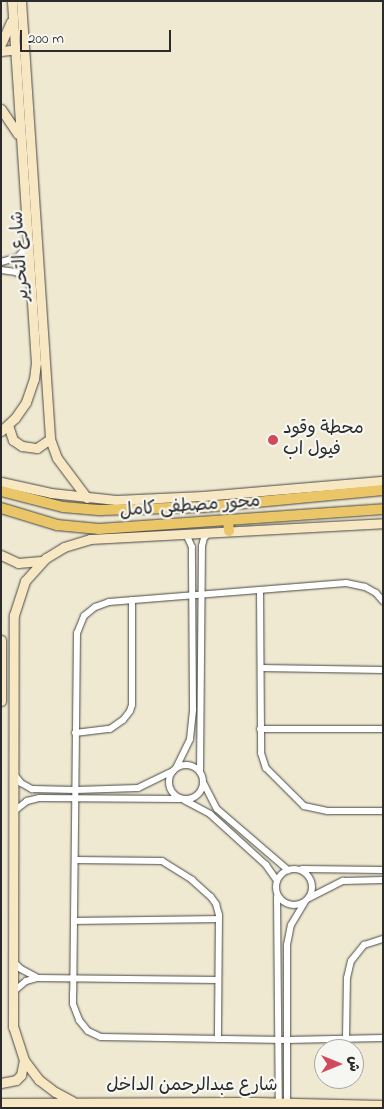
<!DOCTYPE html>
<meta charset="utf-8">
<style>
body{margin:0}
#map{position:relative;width:384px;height:1109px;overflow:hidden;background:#efe9d2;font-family:"Indie Flower","Playpen Sans Arabic",sans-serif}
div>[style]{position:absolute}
.roads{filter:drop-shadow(0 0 1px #484844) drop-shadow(0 0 1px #484844)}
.street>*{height:6px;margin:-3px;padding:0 3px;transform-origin:3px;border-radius:3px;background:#fff}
.street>.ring{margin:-3px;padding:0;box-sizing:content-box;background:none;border:6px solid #fff;border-radius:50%}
.secondary>*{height:9px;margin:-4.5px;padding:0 4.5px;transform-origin:4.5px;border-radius:4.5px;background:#f7e8c3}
.primary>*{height:10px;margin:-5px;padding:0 5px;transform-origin:5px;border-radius:5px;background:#ebc669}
.dots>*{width:14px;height:14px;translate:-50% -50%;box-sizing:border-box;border:2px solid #f6f6f2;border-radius:50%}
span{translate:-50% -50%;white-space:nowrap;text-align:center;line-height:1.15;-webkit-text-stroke:4.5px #f6f6f2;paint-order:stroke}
.street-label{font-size:18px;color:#2b2b2b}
.poi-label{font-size:18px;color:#2b2b2b}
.left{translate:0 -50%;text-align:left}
.frame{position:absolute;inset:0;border:2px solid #2b2b2b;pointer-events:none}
.north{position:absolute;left:314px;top:1039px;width:50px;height:50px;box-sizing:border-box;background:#f6f6f2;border:1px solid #a5a5a2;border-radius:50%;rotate:90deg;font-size:14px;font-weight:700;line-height:20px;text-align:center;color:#2b2b2b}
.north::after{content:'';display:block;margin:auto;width:18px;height:22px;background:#d1495b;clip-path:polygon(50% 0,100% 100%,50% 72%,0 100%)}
.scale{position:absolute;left:20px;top:30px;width:151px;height:22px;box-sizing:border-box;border:2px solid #2b2b2b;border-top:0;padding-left:6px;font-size:15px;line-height:18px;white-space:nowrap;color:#2b2b2b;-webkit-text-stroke:4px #f6f6f2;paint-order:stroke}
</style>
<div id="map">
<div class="roads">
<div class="street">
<i style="left:1px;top:262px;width:18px;rotate:-16deg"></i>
<i style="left:18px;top:257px;width:16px;rotate:-50deg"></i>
<i style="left:1px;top:270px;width:15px;rotate:8deg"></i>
<i style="left:16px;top:272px;width:19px;rotate:36deg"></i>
<i style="left:260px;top:590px;width:163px;rotate:89.6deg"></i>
<i style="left:261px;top:753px;width:16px;rotate:72deg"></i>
<i style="left:266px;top:768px;width:54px;rotate:45deg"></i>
<i style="left:304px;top:806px;width:25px;rotate:12deg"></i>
<i style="left:328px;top:811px;width:55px"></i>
<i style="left:383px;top:601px;width:11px;rotate:-131deg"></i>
<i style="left:376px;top:593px;width:13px;rotate:-151deg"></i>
<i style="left:365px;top:587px;width:19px;rotate:-168deg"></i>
<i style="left:346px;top:583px;width:238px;rotate:175.4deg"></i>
<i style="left:109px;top:602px;width:15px;rotate:160deg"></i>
<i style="left:95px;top:607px;width:14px;rotate:141deg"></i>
<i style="left:84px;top:616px;width:18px;rotate:112deg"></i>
<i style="left:77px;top:633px;width:360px;rotate:90.6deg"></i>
<i style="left:73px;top:993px;width:11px;rotate:90deg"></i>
<i style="left:73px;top:1004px;width:17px;rotate:69deg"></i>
<i style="left:79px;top:1020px;width:14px;rotate:51deg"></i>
<i style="left:88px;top:1031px;width:14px;rotate:25deg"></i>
<i style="left:101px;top:1037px;width:185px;rotate:0.9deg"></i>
<i style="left:286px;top:1040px;width:97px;rotate:-1.2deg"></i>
<i style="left:261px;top:668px;width:122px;rotate:0.9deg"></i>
<i style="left:260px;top:729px;width:123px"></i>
<i style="left:75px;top:733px;width:35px;rotate:-7deg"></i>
<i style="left:110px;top:729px;width:16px;rotate:-35deg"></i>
<i style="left:123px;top:720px;width:11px;rotate:-52deg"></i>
<i style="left:130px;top:711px;width:6px;rotate:-72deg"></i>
<i style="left:132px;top:705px;width:105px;rotate:-90deg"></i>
<i class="ring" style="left:169px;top:765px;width:28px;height:28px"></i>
<i style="left:176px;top:768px;width:32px;rotate:-64deg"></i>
<i style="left:190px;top:739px;width:30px;rotate:-84deg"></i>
<i style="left:193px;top:709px;width:162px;rotate:-90.4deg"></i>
<i style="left:192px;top:547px;width:14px;rotate:-115deg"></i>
<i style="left:200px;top:772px;width:226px;rotate:-89.5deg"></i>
<i style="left:202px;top:546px;width:8px;rotate:-76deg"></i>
<i style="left:204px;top:538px;width:7px;rotate:-45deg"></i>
<i style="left:13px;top:773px;width:13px;rotate:51deg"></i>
<i style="left:21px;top:783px;width:13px;rotate:29deg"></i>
<i style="left:32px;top:789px;width:44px;rotate:1.3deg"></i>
<i style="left:76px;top:790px;width:62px;rotate:-1.8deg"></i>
<i style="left:138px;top:788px;width:39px;rotate:-26deg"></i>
<i style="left:204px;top:784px;width:28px;rotate:63deg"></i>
<i style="left:217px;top:809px;width:94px;rotate:40.7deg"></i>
<i style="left:184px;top:800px;width:30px;rotate:28deg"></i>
<i style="left:210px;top:814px;width:76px;rotate:42.3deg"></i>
<i style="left:266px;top:865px;width:19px;rotate:55deg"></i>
<i style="left:13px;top:812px;width:18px;rotate:-38deg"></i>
<i style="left:27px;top:801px;width:12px;rotate:-14deg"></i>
<i style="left:39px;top:798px;width:141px;rotate:0.4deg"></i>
<i style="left:76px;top:860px;width:86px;rotate:0.7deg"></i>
<i style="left:162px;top:861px;width:36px;rotate:32deg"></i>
<i style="left:192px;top:880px;width:25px;rotate:42deg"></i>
<i style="left:211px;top:897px;width:9px;rotate:54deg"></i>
<i style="left:216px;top:904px;width:11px;rotate:75deg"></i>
<i style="left:219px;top:915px;width:124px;rotate:90.5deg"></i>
<i class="ring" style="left:276px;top:869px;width:30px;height:30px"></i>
<i style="left:302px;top:869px;width:81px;rotate:0.7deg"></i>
<i style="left:277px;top:897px;width:211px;rotate:89.5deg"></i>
<i style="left:309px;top:898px;width:38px;rotate:-27deg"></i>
<i style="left:343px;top:881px;width:40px;rotate:-1.4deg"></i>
<i style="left:75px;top:921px;width:144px;rotate:-0.8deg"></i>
<i style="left:13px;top:961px;width:11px;rotate:45deg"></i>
<i style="left:21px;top:969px;width:17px;rotate:28deg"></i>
<i style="left:13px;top:992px;width:17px;rotate:-40deg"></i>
<i style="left:26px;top:981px;width:11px;rotate:-15deg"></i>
<i style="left:37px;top:978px;width:181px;rotate:0.6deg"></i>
<i style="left:346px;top:1039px;width:61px;rotate:-89.1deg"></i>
<i style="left:347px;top:978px;width:17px;rotate:-77deg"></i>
<i style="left:351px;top:961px;width:21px;rotate:-51deg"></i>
<i style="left:364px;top:945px;width:20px;rotate:-18deg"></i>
<i style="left:287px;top:1108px;width:163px;rotate:-90deg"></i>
<i style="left:287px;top:945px;width:20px;rotate:-79deg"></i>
<i style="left:291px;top:925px;width:26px;rotate:-59deg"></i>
</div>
<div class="secondary">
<i style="left:21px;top:1px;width:439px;rotate:86.2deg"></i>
<i style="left:50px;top:439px;width:20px;rotate:70deg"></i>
<i style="left:57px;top:458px;width:50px;rotate:53.1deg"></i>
<i style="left:1px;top:44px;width:24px;rotate:-66deg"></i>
<i style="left:1px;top:51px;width:18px;rotate:-6deg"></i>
<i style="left:1px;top:109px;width:30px;rotate:56deg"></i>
<i style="left:8px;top:425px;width:16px;rotate:72deg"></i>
<i style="left:13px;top:440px;width:11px;rotate:34deg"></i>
<i style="left:22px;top:446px;width:15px;rotate:8deg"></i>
<i style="left:37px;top:448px;width:16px;rotate:-35deg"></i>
<i style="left:1px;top:431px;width:19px;rotate:-43deg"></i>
<i style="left:15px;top:418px;width:19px;rotate:-55deg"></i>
<i style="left:26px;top:402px;width:24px;rotate:-71deg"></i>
<i style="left:34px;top:379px;width:16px;rotate:-83deg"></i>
<i style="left:36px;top:363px;width:363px;rotate:-93.8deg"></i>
<i style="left:1px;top:482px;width:51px;rotate:12.4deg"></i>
<i style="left:51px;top:493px;width:65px;rotate:6.1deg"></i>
<i style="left:116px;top:500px;width:87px;rotate:-2.6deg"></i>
<i style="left:203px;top:496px;width:181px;rotate:-4.8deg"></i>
<i style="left:1px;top:555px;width:19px;rotate:25deg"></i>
<i style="left:18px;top:563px;width:23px;rotate:-5deg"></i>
<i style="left:1px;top:640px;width:61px;rotate:90deg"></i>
<i style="left:1px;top:1083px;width:15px;rotate:-11deg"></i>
<i style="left:16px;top:1080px;width:7px;rotate:-45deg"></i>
<i style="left:21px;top:1075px;width:15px;rotate:-79deg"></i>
<i style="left:72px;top:1101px;width:19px;rotate:-152deg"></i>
<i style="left:55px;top:1092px;width:20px;rotate:-143deg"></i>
<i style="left:39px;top:1080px;width:25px;rotate:-127deg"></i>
<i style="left:24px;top:1060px;width:35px;rotate:-108deg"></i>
<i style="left:13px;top:1027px;width:412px;rotate:-89.9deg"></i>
<i style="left:14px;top:615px;width:36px;rotate:-72deg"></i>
<i style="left:25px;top:581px;width:31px;rotate:-48deg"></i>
<i style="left:46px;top:558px;width:21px;rotate:-31deg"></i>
<i style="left:64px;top:547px;width:27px;rotate:-17deg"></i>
<i style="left:90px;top:539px;width:293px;rotate:-3.1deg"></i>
<i style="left:1px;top:1103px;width:253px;rotate:-0.2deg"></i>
<i style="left:254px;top:1102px;width:129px;rotate:1.3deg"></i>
</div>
<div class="primary">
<i style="left:1px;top:491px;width:64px;rotate:14.5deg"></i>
<i style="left:63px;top:507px;width:38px;rotate:5deg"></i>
<i style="left:101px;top:510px;width:103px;rotate:-1.7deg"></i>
<i style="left:204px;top:507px;width:180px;rotate:-5.4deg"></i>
<i style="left:1px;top:508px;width:59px;rotate:16.9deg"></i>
<i style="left:57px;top:525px;width:42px;rotate:5.4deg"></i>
<i style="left:99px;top:529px;width:285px;rotate:-4deg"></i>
<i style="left:228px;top:521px;width:10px;rotate:84deg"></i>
</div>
</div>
<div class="dots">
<i style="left:273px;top:440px;background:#d1495b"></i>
</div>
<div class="street-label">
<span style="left:21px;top:256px;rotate:-94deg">شارع التحرير</span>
<span style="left:190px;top:507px;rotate:-4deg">محور مصطفى كامل</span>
<span style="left:192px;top:1086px">شارع عبدالرحمن الداخل</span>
</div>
<div class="poi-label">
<span class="left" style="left:283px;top:440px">محطة وقود<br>فيول اب</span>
</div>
<div class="frame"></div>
<div class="north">ش</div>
<div class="scale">200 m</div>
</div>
